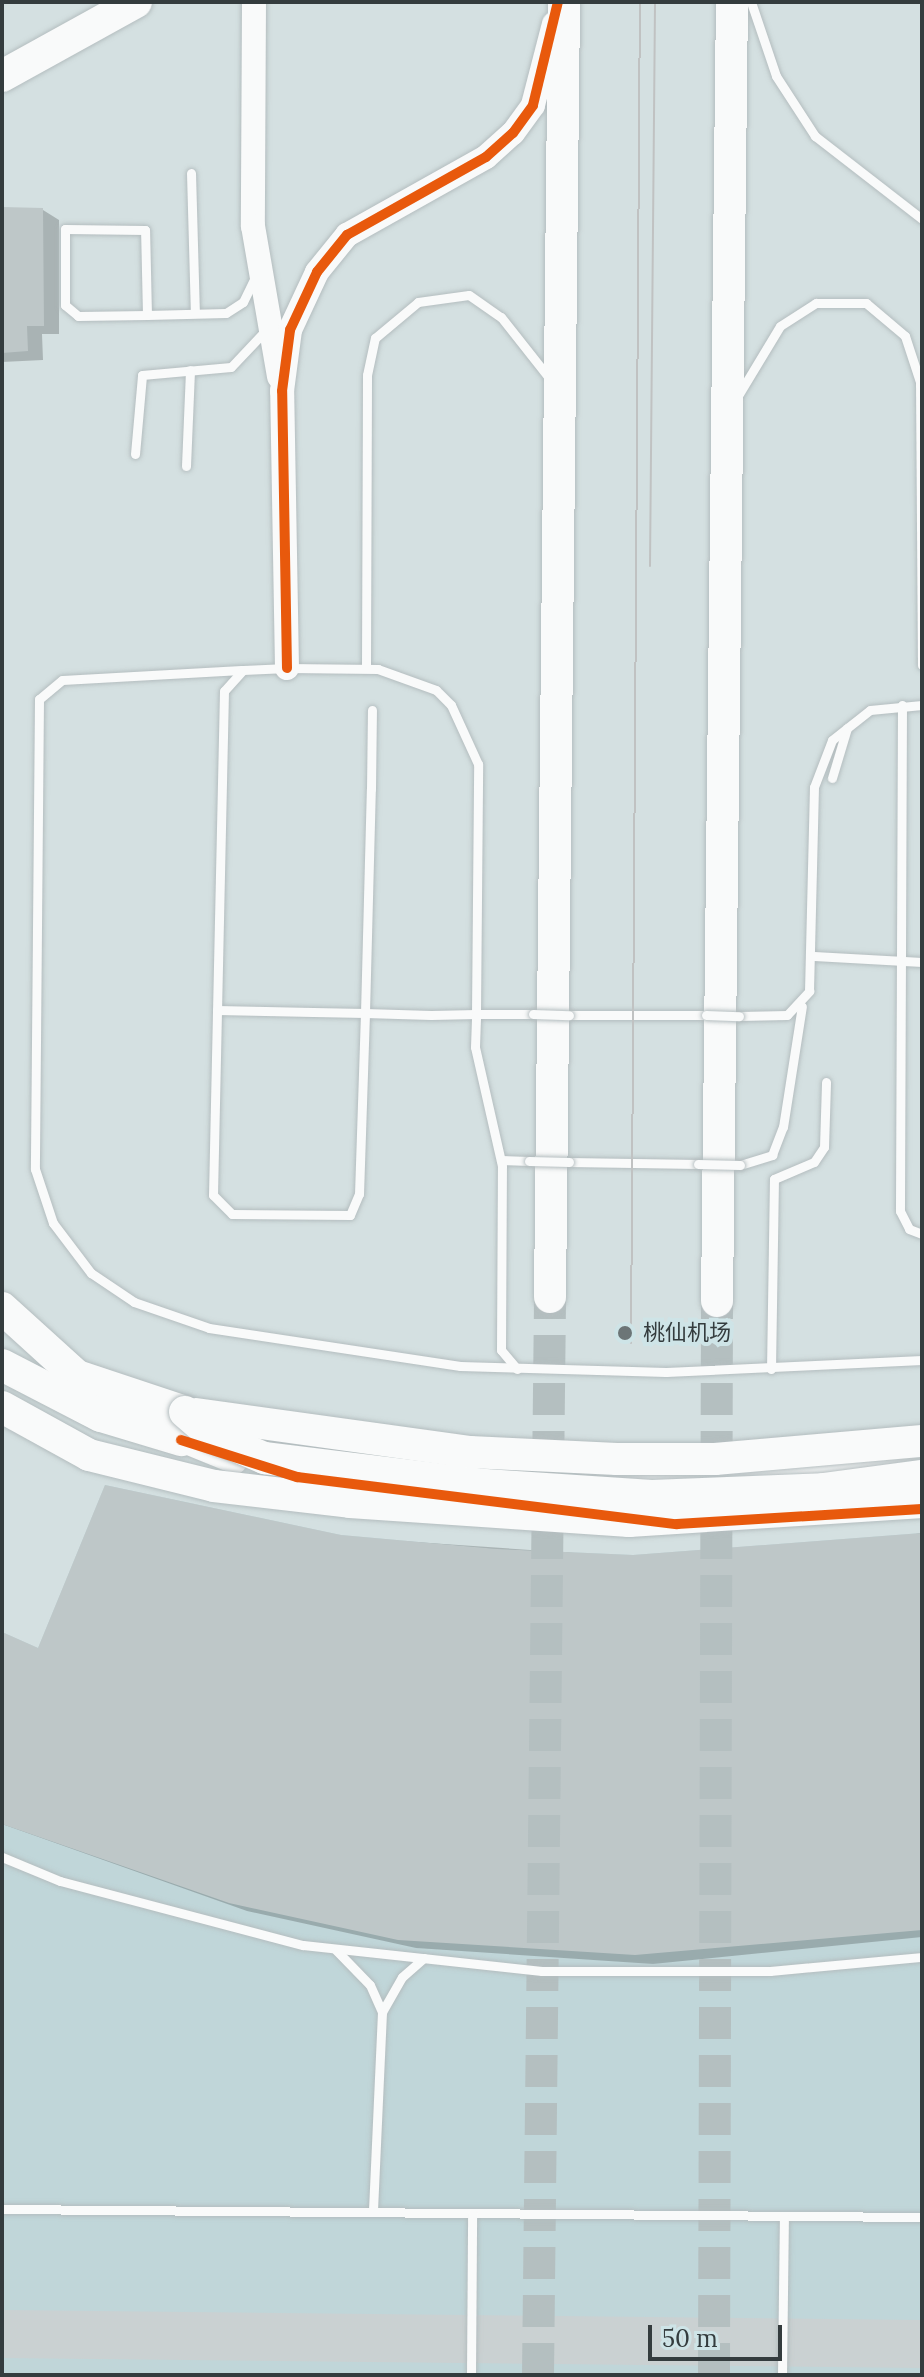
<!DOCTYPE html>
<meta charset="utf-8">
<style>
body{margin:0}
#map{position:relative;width:924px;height:2377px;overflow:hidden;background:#d4e0e1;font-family:Lora,"Noto Sans SC",serif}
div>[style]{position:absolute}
.built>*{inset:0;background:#c0d6d9}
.shadow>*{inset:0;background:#0003}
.taxiway>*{height:48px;margin:-24px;padding:0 24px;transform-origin:24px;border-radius:24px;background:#cad1d2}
.building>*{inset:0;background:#bec7c8}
.trunk-tunnel>*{height:32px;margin-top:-16px;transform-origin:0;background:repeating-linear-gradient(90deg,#b4bfc0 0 32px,transparent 0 48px)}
.roads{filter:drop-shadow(0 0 2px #b4bdbf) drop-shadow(0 0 2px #b4bdbf)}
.service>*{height:9px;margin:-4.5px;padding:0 4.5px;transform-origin:4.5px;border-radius:4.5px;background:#f9fafa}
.tertiary>*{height:24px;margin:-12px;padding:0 12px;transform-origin:12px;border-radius:12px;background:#f9fafa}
.trunk>*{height:32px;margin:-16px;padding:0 16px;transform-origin:16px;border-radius:16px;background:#f9fafa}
.tram>*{height:2px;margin:-1px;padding:0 1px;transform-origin:1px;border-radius:1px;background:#c0c2c2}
.bridges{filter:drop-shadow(0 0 2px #b4bdbf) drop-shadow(0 0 2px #b4bdbf)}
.service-bridge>*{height:9px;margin:-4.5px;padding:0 4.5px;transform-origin:4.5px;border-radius:4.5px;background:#f9fafa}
.trunk-bridge>*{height:32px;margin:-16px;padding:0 16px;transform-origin:16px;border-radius:16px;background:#f9fafa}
.cycleway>*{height:10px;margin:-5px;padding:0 5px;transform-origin:5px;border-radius:5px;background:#e8590c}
.dots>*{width:22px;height:22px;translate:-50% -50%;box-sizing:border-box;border:4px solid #cee4e7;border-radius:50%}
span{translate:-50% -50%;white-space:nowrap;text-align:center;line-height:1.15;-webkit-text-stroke:8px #cee4e7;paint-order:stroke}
.poi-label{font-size:22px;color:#343c3e}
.left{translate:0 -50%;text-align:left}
.frame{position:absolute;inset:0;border:4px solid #343c3e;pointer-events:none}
.scale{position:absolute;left:648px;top:2325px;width:134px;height:36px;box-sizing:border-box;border:4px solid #343c3e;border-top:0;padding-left:10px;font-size:24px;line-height:28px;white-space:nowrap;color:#343c3e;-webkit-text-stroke:6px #cee4e7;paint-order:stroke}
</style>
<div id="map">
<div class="built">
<i style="clip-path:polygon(105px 1485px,341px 1535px,497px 1549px,633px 1555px,922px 1533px,922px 2375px,2px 2375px,2px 1632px,38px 1648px)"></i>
</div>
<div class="shadow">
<i style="clip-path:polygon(2px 209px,43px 210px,59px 220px,59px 334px,42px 334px,43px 360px,2px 362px)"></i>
<i style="clip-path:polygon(922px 1533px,922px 1937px,653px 1964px,416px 1948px,247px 1911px,2px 1824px,2px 1633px,39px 1651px,341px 1537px,633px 1557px,840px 1546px)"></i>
</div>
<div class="taxiway">
<i style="left:2px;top:2334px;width:920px;rotate:0.62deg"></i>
</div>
<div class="building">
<i style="clip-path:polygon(2px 207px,43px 208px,44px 326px,27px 326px,28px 351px,2px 353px)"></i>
<i style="clip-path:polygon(105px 1485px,341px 1535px,497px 1549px,633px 1555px,922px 1533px,922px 1930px,635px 1955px,398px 1940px,229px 1903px,2px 1824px,2px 1632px,38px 1648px)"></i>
</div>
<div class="trunk-tunnel">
<i style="left:538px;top:2375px;width:1078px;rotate:-89.36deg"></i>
<i style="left:714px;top:2375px;width:1074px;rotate:-89.84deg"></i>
</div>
<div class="roads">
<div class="service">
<i style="left:751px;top:2px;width:78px;rotate:71.3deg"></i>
<i style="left:776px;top:76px;width:72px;rotate:57deg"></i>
<i style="left:815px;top:136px;width:135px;rotate:37.8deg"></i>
<i style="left:191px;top:173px;width:140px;rotate:88.4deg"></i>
<i style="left:147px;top:315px;width:85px;rotate:-91.3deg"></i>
<i style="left:145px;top:230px;width:80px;rotate:-179.3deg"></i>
<i style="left:65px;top:229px;width:76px;rotate:90deg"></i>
<i style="left:65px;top:305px;width:17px;rotate:40deg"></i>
<i style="left:78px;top:316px;width:69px;rotate:-0.8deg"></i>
<i style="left:147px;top:315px;width:79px;rotate:-1.5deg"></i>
<i style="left:226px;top:313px;width:20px;rotate:-33deg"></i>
<i style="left:243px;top:302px;width:30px;rotate:-64deg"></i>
<i style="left:739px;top:394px;width:79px;rotate:-58.9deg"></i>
<i style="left:780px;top:326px;width:43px;rotate:-32.6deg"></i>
<i style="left:816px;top:303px;width:50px"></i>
<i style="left:866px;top:303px;width:51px;rotate:40.2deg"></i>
<i style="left:905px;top:336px;width:48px;rotate:71.9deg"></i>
<i style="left:920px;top:382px;width:283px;rotate:89.6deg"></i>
<i style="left:135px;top:454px;width:79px;rotate:-84.9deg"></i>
<i style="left:142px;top:375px;width:89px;rotate:-5.1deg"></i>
<i style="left:231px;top:367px;width:51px;rotate:-46.6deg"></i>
<i style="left:186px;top:466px;width:96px;rotate:-87.6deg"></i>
<i style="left:366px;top:668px;width:293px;rotate:-89.8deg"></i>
<i style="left:367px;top:375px;width:38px;rotate:-78deg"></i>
<i style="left:375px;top:338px;width:56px;rotate:-39.9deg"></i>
<i style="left:418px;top:302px;width:51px;rotate:-7.8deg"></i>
<i style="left:469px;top:295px;width:39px;rotate:35deg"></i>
<i style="left:501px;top:317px;width:79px;rotate:51.7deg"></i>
<i style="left:241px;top:670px;width:179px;rotate:176.8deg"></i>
<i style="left:62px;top:680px;width:30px;rotate:140deg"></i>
<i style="left:39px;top:699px;width:470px;rotate:90.5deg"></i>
<i style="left:35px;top:1169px;width:57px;rotate:71.6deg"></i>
<i style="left:53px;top:1223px;width:63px;rotate:52.8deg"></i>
<i style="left:91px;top:1273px;width:52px;rotate:34deg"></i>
<i style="left:134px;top:1302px;width:79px;rotate:19.1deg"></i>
<i style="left:209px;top:1328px;width:254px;rotate:8.6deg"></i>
<i style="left:460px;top:1366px;width:206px;rotate:1.7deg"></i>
<i style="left:666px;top:1372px;width:256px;rotate:-2.7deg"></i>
<i style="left:902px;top:705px;width:506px;rotate:90.23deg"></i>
<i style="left:900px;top:1211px;width:20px;rotate:63deg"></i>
<i style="left:909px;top:1229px;width:14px;rotate:21deg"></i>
<i style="left:832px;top:778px;width:52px;rotate:-73.3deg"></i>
<i style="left:814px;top:956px;width:108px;rotate:3.2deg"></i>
<i style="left:217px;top:1010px;width:96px;rotate:1.2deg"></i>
<i style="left:313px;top:1012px;width:52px;rotate:1.1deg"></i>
<i style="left:365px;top:1013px;width:66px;rotate:1.7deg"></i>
<i style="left:431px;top:1015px;width:45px;rotate:-1.3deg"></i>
<i style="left:476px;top:1014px;width:250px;rotate:-89.5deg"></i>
<i style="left:478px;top:764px;width:65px;rotate:-114.6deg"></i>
<i style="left:451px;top:705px;width:21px;rotate:-135deg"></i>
<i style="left:436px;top:690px;width:62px;rotate:-160.1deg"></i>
<i style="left:378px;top:669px;width:91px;rotate:-179.4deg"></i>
<i style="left:287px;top:668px;width:44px;rotate:177.4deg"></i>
<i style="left:243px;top:670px;width:28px;rotate:132deg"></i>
<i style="left:224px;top:691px;width:504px;rotate:91.25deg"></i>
<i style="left:213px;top:1195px;width:27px;rotate:45deg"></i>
<i style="left:232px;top:1214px;width:118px;rotate:0.5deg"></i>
<i style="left:350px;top:1215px;width:23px;rotate:-67deg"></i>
<i style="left:359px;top:1194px;width:181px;rotate:-88.1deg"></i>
<i style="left:365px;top:1013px;width:224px;rotate:-88.5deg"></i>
<i style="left:371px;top:789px;width:79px;rotate:-89.3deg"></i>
<i style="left:569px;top:1015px;width:137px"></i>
<i style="left:739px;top:1016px;width:48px;rotate:-1.2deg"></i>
<i style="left:787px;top:1015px;width:33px;rotate:-47deg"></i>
<i style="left:809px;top:991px;width:204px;rotate:-88.6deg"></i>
<i style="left:814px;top:787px;width:50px;rotate:-69deg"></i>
<i style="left:832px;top:740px;width:48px;rotate:-38.3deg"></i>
<i style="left:870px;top:710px;width:52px;rotate:-5.5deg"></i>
<i style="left:501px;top:1160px;width:28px;rotate:2deg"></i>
<i style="left:569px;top:1162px;width:129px;rotate:0.9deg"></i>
<i style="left:740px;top:1165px;width:34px;rotate:-17deg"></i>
<i style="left:772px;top:1155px;width:30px;rotate:-69deg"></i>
<i style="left:783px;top:1127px;width:122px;rotate:-81.1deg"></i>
<i style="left:517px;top:1369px;width:25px;rotate:-130deg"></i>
<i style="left:501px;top:1350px;width:184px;rotate:-89.7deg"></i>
<i style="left:502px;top:1166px;width:122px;rotate:-102.8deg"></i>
<i style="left:475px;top:1047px;width:33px;rotate:-88deg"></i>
<i style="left:476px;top:1014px;width:57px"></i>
<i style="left:771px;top:1369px;width:190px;rotate:-89.1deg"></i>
<i style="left:774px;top:1179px;width:43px;rotate:-23deg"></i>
<i style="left:814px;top:1162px;width:18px;rotate:-56deg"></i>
<i style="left:824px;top:1147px;width:65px;rotate:-88.2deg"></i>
<i style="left:2px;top:1857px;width:63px;rotate:22.5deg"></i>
<i style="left:60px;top:1881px;width:251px;rotate:14.8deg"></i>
<i style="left:303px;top:1945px;width:240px;rotate:6.2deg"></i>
<i style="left:542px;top:1971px;width:228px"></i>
<i style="left:770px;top:1971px;width:153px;rotate:-5.3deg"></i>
<i style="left:335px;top:1949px;width:50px;rotate:45.8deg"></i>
<i style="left:370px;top:1985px;width:30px;rotate:66deg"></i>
<i style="left:382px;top:2012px;width:200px;rotate:92.6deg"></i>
<i style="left:382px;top:2012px;width:40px;rotate:-60.3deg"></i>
<i style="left:402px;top:1977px;width:29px;rotate:-41deg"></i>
<i style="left:2px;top:2209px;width:920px;rotate:0.5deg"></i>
<i style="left:471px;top:2375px;width:161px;rotate:-89.6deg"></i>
<i style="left:782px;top:2375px;width:159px;rotate:-89.3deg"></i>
</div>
<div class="tertiary">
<i style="left:254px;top:2px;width:224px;rotate:90.3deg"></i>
<i style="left:253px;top:226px;width:153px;rotate:80.2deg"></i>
<i style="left:287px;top:668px;width:277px;rotate:-91deg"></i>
<i style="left:282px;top:391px;width:62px;rotate:-82.5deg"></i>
<i style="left:290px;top:330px;width:64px;rotate:-65deg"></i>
<i style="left:317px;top:272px;width:48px;rotate:-51deg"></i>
<i style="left:347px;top:235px;width:159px;rotate:-29.3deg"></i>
<i style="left:486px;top:157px;width:36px;rotate:-42deg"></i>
<i style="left:513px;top:133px;width:34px;rotate:-54deg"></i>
<i style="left:533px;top:105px;width:84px;rotate:-75.5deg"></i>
<i style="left:181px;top:1440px;width:58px;rotate:22.2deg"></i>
<i style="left:594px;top:1473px;width:69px;rotate:4.1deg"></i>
<i style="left:663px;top:1478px;width:260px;rotate:-3.8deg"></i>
<i style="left:301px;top:1478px;width:92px;rotate:8.1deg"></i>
</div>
<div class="trunk">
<i style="left:2px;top:76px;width:153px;rotate:-28.9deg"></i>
<i style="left:550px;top:1297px;width:1295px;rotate:-89.38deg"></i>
<i style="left:717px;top:1301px;width:1299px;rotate:-89.34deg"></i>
<i style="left:2px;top:1308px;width:101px;rotate:42.2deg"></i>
<i style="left:77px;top:1376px;width:114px;rotate:18.4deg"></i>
<i style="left:2px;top:1365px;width:111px;rotate:27.3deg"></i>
<i style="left:101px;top:1416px;width:84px;rotate:16.7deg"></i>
</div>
</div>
<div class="tram">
<i style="left:650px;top:566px;width:564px;rotate:-89.49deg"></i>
<i style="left:631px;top:1343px;width:1341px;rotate:-89.62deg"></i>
</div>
<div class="bridges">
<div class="service-bridge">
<i style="left:533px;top:1014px;width:36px;rotate:2deg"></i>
<i style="left:706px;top:1015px;width:33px;rotate:2deg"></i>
<i style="left:529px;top:1161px;width:40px;rotate:1.4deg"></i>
<i style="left:698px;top:1164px;width:42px;rotate:1.4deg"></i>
</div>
<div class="trunk-bridge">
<i style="left:2px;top:1407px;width:99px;rotate:28.9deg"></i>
<i style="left:89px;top:1455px;width:129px;rotate:13.9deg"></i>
<i style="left:214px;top:1486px;width:137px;rotate:6.7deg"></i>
<i style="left:350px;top:1502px;width:280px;rotate:3.9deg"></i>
<i style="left:629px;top:1521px;width:294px;rotate:-3.7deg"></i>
<i style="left:185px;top:1412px;width:37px;rotate:41deg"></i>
<i style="left:213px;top:1436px;width:56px;rotate:23.3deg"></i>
<i style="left:264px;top:1458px;width:223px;rotate:7deg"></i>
<i style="left:485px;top:1485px;width:167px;rotate:3.8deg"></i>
<i style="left:652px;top:1496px;width:171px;rotate:-2.3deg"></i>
<i style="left:823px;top:1489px;width:100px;rotate:-7.5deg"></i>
<i style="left:196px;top:1414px;width:277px;rotate:7.9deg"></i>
<i style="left:470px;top:1452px;width:147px;rotate:2.7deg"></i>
<i style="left:617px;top:1459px;width:98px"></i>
<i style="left:715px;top:1459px;width:208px;rotate:-5deg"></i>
</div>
</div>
<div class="cycleway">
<i style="left:287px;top:668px;width:277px;rotate:-91deg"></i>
<i style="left:282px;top:391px;width:62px;rotate:-82.5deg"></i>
<i style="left:290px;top:330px;width:64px;rotate:-65deg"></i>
<i style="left:317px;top:272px;width:48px;rotate:-51deg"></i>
<i style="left:347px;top:235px;width:159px;rotate:-29.3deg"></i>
<i style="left:486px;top:157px;width:36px;rotate:-42deg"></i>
<i style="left:513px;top:133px;width:34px;rotate:-54deg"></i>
<i style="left:533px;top:105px;width:106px;rotate:-76.4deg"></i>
<i style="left:181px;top:1440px;width:122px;rotate:17.7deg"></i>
<i style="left:297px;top:1477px;width:383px;rotate:7.1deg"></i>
<i style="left:677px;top:1524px;width:245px;rotate:-3.5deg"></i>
</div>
<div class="dots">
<i style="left:625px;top:1333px;background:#6c7577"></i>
</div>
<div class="poi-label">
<span class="left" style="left:643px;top:1333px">桃仙机场</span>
</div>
<div class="frame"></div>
<div class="scale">50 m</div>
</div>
